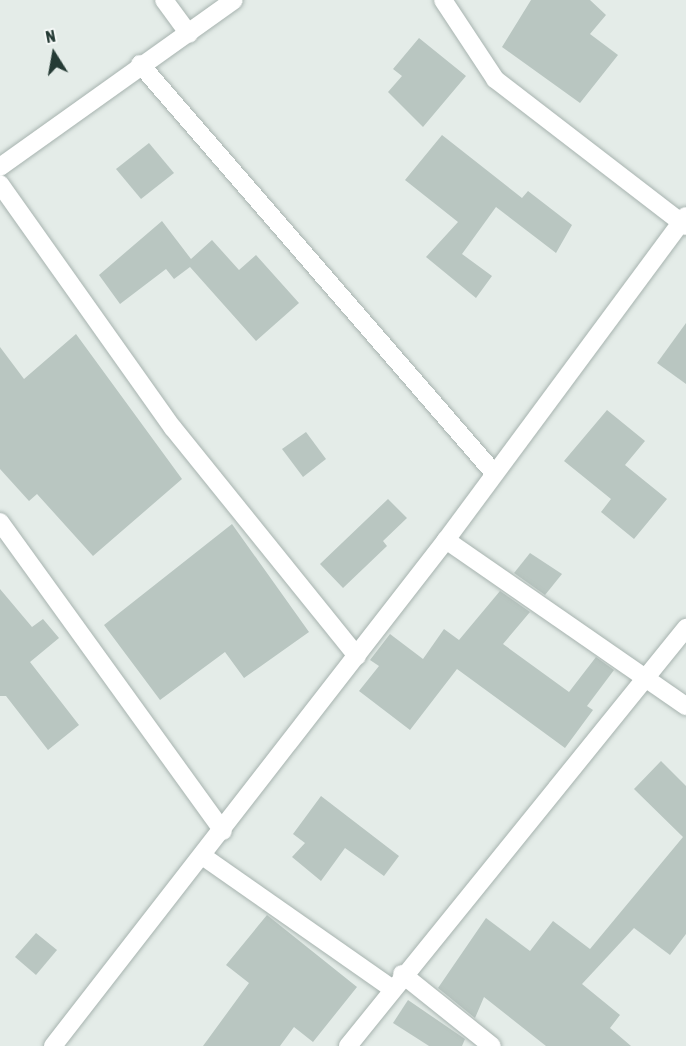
<!DOCTYPE html>
<style>
body{margin:0}
#map{position:relative;width:686px;height:1046px;overflow:hidden;background:#e4ece8;font-family:"Asap Condensed",sans-serif}
div>[style]{position:absolute}
.building>*{inset:0;background:#b9c6c1}
.roads{filter:drop-shadow(0 0 2px #a7b3af) drop-shadow(0 0 2px #a7b3af)}
.street>*{height:18px;margin:-9px;padding:0 9px;transform-origin:9px;border-radius:9px;background:#fff}
span{translate:-50% -50%;white-space:nowrap;text-align:center;line-height:1.15;-webkit-text-stroke:6px #f4f8f6;paint-order:stroke}
.north{position:absolute;left:24px;top:24px;width:60px;height:60px;-webkit-text-stroke:4px #f4f8f6;paint-order:stroke;rotate:349deg;font-size:16px;font-weight:700;line-height:24px;text-align:center;color:#253b35}
.north::after{content:'';display:block;margin:auto;width:21px;height:27px;background:#253b35;clip-path:polygon(50% 0,100% 100%,50% 72%,0 100%)}
</style>
<div id="map">
<div class="building">
<i style="clip-path:polygon(531px 0,590px 0,606px 15px,590px 34px,618px 55px,580px 103px,502px 47px)"></i>
<i style="clip-path:polygon(419px 38px,466px 76px,423px 127px,388px 92px,402px 76px,393px 69px)"></i>
<i style="clip-path:polygon(442px 135px,522px 198px,528px 191px,572px 225px,556px 253px,496px 207px,462px 254px,492px 276px,476px 298px,426px 257px,458px 222px,405px 180px)"></i>
<i style="clip-path:polygon(149px 143px,174px 173px,141px 199px,116px 169px)"></i>
<i style="clip-path:polygon(162px 221px,191px 259px,212px 240px,239px 270px,256px 255px,299px 303px,256px 341px,190px 267px,174px 279px,166px 269px,120px 304px,99px 275px)"></i>
<i style="clip-path:polygon(686px 323px,686px 384px,657px 363px)"></i>
<i style="clip-path:polygon(76px 334px,182px 479px,93px 556px,37px 494px,29px 501px,0 469px,0 347px,24px 379px)"></i>
<i style="clip-path:polygon(607px 410px,645px 441px,625px 465px,667px 499px,634px 539px,601px 512px,611px 499px,564px 461px)"></i>
<i style="clip-path:polygon(306px 432px,326px 459px,303px 477px,282px 449px)"></i>
<i style="clip-path:polygon(388px 499px,407px 518px,383px 541px,387px 546px,343px 588px,320px 564px)"></i>
<i style="clip-path:polygon(232px 524px,309px 632px,244px 678px,225px 652px,160px 700px,104px 625px)"></i>
<i style="clip-path:polygon(530px 553px,562px 574px,545px 595px,514px 573px)"></i>
<i style="clip-path:polygon(0 589px,32px 627px,43px 619px,59px 638px,30px 662px,79px 725px,48px 750px,6px 696px,0 696px)"></i>
<i style="clip-path:polygon(500px 591px,530px 612px,503px 644px,569px 692px,596px 657px,614px 670px,587px 706px,593px 710px,565px 748px,457px 669px,410px 730px,359px 691px,379px 666px,370px 660px,390px 634px,423px 659px,444px 629px,459px 640px)"></i>
<i style="clip-path:polygon(661px 761px,686px 786px,686px 934px,670px 955px,634px 928px,582px 984px,620px 1015px,610px 1028px,631px 1046px,546px 1046px,484px 997px,475px 1018px,438px 988px,486px 918px,530px 951px,553px 921px,590px 949px,683px 837px,634px 789px)"></i>
<i style="clip-path:polygon(321px 796px,399px 856px,384px 876px,345px 848px,321px 881px,292px 857px,305px 843px,293px 834px)"></i>
<i style="clip-path:polygon(267px 915px,357px 987px,313px 1042px,294px 1027px,280px 1046px,203px 1046px,249px 983px,226px 965px)"></i>
<i style="clip-path:polygon(36px 933px,57px 950px,36px 975px,15px 957px)"></i>
<i style="clip-path:polygon(408px 1000px,465px 1039px,462px 1046px,429px 1046px,393px 1023px)"></i>
</div>
<div class="roads">
<div class="street">
<i style="left:164px;top:0;width:42px;rotate:53.7deg"></i>
<i style="left:443px;top:0;width:95px;rotate:56.6deg"></i>
<i style="left:495px;top:79px;width:241px;rotate:37.6deg"></i>
<i style="left:140px;top:64px;width:541px;rotate:49.12deg"></i>
<i style="left:0;top:167px;width:287px;rotate:-35.5deg"></i>
<i style="left:0;top:184px;width:299px;rotate:54.7deg"></i>
<i style="left:173px;top:428px;width:293px;rotate:51.1deg"></i>
<i style="left:0;top:522px;width:381px;rotate:54.2deg"></i>
<i style="left:446px;top:540px;width:292px;rotate:34.7deg"></i>
<i style="left:204px;top:857px;width:228px;rotate:35deg"></i>
<i style="left:402px;top:974px;width:115px;rotate:38.7deg"></i>
<i style="left:53px;top:1046px;width:641px;rotate:-52.16deg"></i>
<i style="left:446px;top:540px;width:403px;rotate:-53.5deg"></i>
<i style="left:348px;top:1046px;width:538px;rotate:-51.04deg"></i>
</div>
</div>
<div class="north">N</div>
</div>
